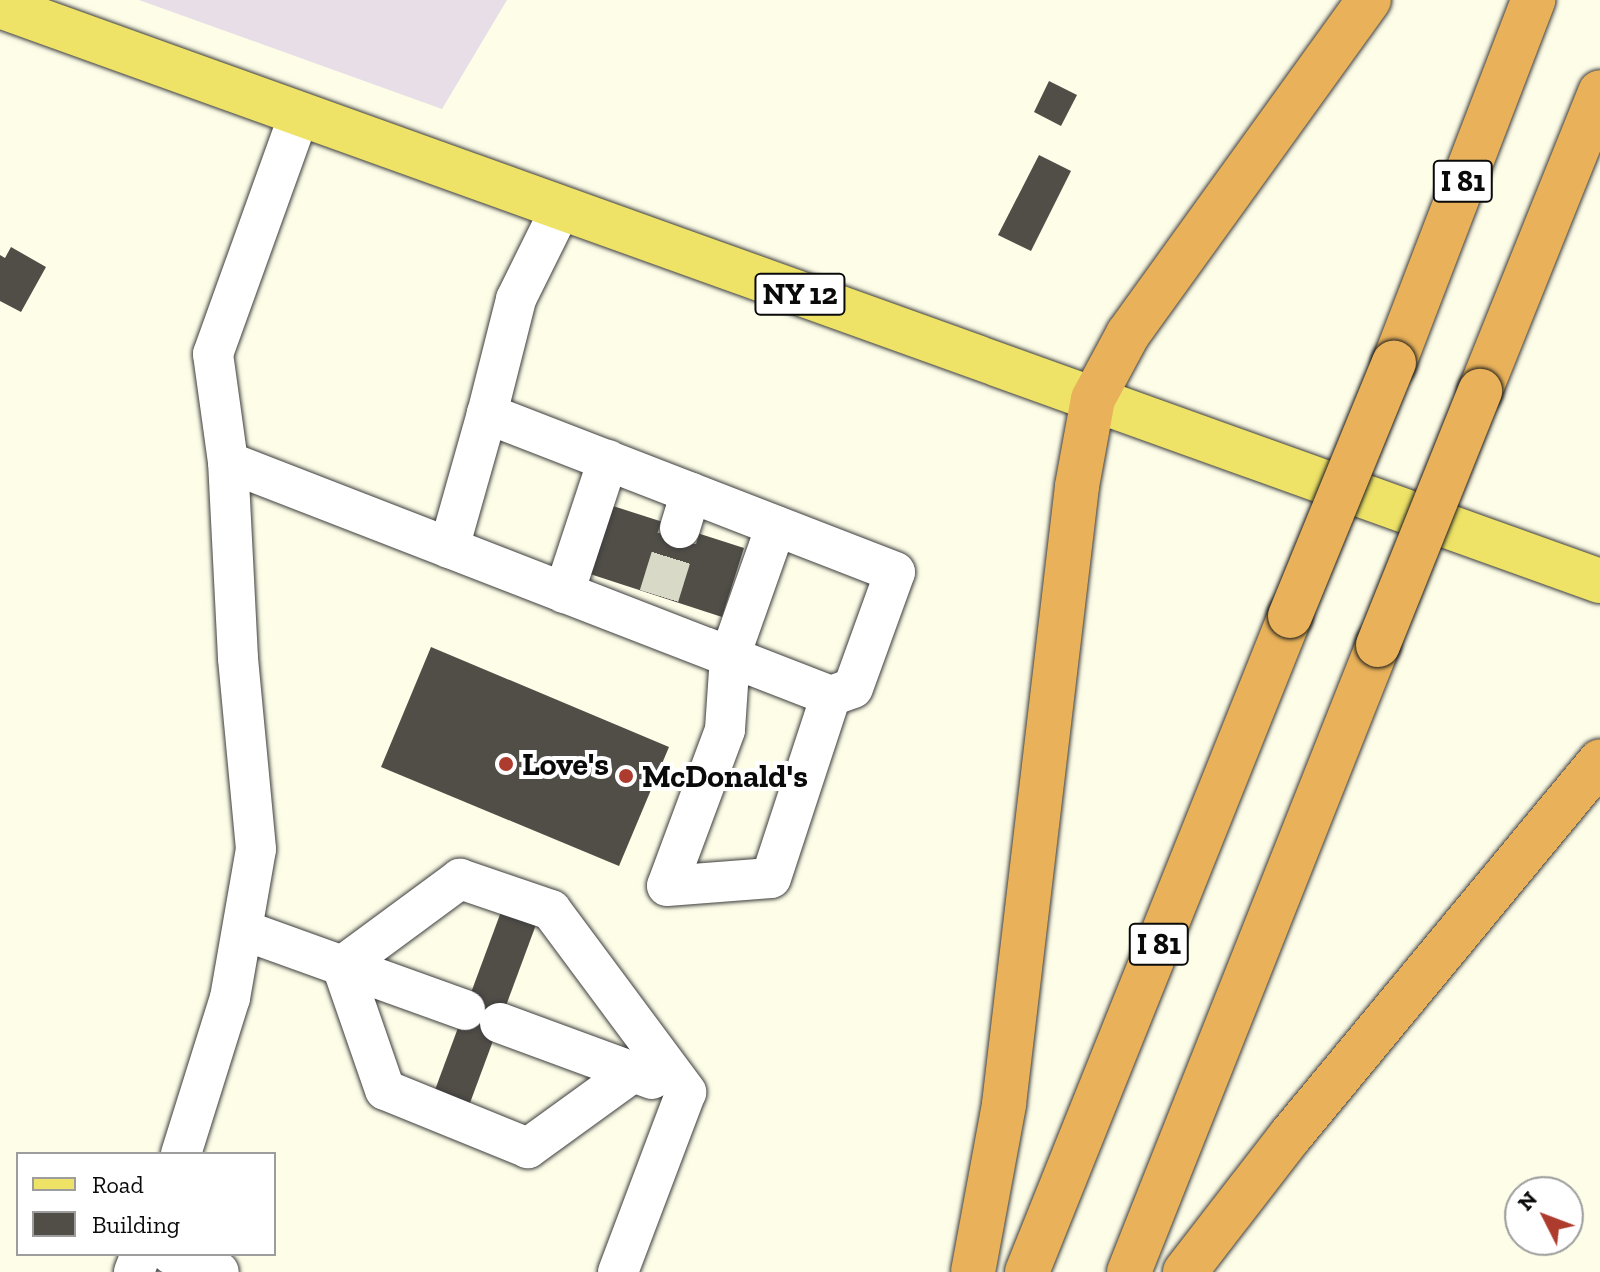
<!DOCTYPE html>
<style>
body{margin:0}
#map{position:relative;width:1600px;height:1272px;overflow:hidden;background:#fdfde8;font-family:"Zilla Slab",serif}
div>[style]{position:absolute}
.industrial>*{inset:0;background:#e8dee8}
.building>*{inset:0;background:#514d47}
.minor-tunnel>*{height:40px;margin-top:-20px;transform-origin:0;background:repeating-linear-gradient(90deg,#d9d9c7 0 40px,transparent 0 60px)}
.roads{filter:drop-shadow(0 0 2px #3d3d3d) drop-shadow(0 0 2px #3d3d3d)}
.minor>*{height:40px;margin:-20px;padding:0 20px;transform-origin:20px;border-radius:20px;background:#fff}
.major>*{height:44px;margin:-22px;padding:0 22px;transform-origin:22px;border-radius:22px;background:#eee367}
.highway>*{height:44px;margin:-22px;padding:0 22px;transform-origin:22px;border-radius:22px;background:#e9b25a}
.bridges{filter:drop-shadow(0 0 2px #1b1b1b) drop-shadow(0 0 2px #1b1b1b)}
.highway-bridge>*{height:44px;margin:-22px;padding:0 22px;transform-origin:22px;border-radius:22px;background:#e9b25a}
.dots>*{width:22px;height:22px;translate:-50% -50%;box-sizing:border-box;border:4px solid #fff;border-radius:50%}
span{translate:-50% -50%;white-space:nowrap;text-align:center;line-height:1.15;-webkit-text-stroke:8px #fff;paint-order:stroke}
.shield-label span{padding:2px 6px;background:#fff;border:2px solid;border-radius:6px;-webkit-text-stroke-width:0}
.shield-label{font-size:30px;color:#0a0a0a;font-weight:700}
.poi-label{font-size:32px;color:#0a0a0a;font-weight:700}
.left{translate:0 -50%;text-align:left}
.legend{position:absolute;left:16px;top:1152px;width:260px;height:104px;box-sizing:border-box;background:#fff;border:2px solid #9d9d9d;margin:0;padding:10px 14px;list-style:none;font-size:24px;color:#0a0a0a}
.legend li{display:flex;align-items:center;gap:16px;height:40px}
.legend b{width:40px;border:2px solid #9d9d9d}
.north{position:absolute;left:1504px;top:1176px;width:80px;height:80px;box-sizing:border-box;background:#fff;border:2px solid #9d9d9d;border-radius:50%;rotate:312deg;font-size:22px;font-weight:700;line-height:32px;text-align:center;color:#0a0a0a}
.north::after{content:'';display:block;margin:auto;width:28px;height:36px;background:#ad3c2e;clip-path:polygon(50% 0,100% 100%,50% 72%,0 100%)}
</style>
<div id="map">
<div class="industrial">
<i style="clip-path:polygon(139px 0,507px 0,442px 109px)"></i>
</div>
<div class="building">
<i style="clip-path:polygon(1049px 81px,1077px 95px,1061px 126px,1034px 112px)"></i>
<i style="clip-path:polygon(1039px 155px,1071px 171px,1031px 251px,998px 235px)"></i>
<i style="clip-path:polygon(11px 247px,46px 267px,21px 312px,0 301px,0 255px,5px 258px)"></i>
<i style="clip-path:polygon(613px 506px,744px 548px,722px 617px,590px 574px)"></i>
<i style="clip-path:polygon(431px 647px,669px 747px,619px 866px,381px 767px)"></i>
<i style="clip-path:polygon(502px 909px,537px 922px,467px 1111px,432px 1098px)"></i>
</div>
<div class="minor-tunnel">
<i style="left:659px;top:596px;width:71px;rotate:-72.8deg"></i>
</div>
<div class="roads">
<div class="minor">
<i style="left:228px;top:462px;width:647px;rotate:21.21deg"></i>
<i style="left:831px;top:696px;width:23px;rotate:-20deg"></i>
<i style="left:853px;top:688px;width:123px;rotate:-70.1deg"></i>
<i style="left:895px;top:572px;width:438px;rotate:-158.8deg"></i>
<i style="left:487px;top:414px;width:119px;rotate:-75.8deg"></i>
<i style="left:516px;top:299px;width:102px;rotate:-63.7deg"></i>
<i style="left:776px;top:526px;width:138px;rotate:109.5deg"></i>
<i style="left:730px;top:656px;width:74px;rotate:93.9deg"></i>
<i style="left:725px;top:730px;width:166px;rotate:110.4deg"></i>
<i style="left:667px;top:886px;width:104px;rotate:-4.4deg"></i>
<i style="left:771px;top:878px;width:192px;rotate:-71.8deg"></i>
<i style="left:680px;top:528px;width:37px;rotate:-73deg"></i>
<i style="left:449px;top:548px;width:139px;rotate:-74.2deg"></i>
<i style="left:564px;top:593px;width:140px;rotate:-71.7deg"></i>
<i style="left:243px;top:930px;width:236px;rotate:19.8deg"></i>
<i style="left:500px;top:1023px;width:162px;rotate:20.2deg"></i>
<i style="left:633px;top:1072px;width:130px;rotate:144.1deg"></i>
<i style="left:528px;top:1148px;width:154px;rotate:-157.9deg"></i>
<i style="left:385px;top:1090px;width:131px;rotate:-109.1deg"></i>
<i style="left:342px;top:966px;width:147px;rotate:-36.4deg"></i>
<i style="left:460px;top:879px;width:96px;rotate:18.8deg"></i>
<i style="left:551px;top:910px;width:227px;rotate:53.4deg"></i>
<i style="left:181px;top:1154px;width:164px;rotate:-72.6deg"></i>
<i style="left:230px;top:998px;width:151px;rotate:-80.1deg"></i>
<i style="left:256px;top:849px;width:192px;rotate:-95.4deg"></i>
<i style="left:238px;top:658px;width:196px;rotate:-92.9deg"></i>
<i style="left:228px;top:462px;width:109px;rotate:-97.9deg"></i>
<i style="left:213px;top:354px;width:256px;rotate:-70.2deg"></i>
<i style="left:171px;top:1254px;width:51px;rotate:20.6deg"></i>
<i style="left:134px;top:1272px;width:19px;rotate:-69deg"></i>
<i style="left:618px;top:1272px;width:192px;rotate:-69.3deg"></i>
</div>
<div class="major">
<i style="left:0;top:6px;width:1700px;rotate:19.77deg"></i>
</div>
<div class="highway">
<i style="left:1394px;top:363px;width:389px;rotate:-69deg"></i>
<i style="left:1480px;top:391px;width:322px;rotate:-68.1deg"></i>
<i style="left:973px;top:1272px;width:171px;rotate:-79.5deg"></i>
<i style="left:1004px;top:1104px;width:622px;rotate:-83.26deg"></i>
<i style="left:1077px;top:486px;width:88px;rotate:-79.6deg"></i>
<i style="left:1093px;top:399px;width:74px;rotate:-61.7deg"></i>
<i style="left:1128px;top:334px;width:412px;rotate:-54.2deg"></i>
<i style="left:1027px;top:1272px;width:707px;rotate:-68.15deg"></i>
<i style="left:1129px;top:1272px;width:675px;rotate:-68.34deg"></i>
<i style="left:1185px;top:1272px;width:173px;rotate:-52.3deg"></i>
<i style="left:1291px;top:1135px;width:485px;rotate:-50.4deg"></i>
</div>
</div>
<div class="bridges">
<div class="highway-bridge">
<i style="left:1290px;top:616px;width:274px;rotate:-67.7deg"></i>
<i style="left:1378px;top:645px;width:274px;rotate:-68.1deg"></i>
</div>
</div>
<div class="dots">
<i style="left:506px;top:764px;background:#ad3c2e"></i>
<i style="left:626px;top:776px;background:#ad3c2e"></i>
</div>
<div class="shield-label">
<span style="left:1463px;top:181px">I 81</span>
<span style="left:800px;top:294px">NY 12</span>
<span style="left:1159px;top:944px">I 81</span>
</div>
<div class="poi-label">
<span class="left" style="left:522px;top:764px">Love's</span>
<span class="left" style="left:642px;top:776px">McDonald's</span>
</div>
<ul class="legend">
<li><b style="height:10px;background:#eee367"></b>Road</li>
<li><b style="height:22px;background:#514d47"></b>Building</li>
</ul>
<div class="north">N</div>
</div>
